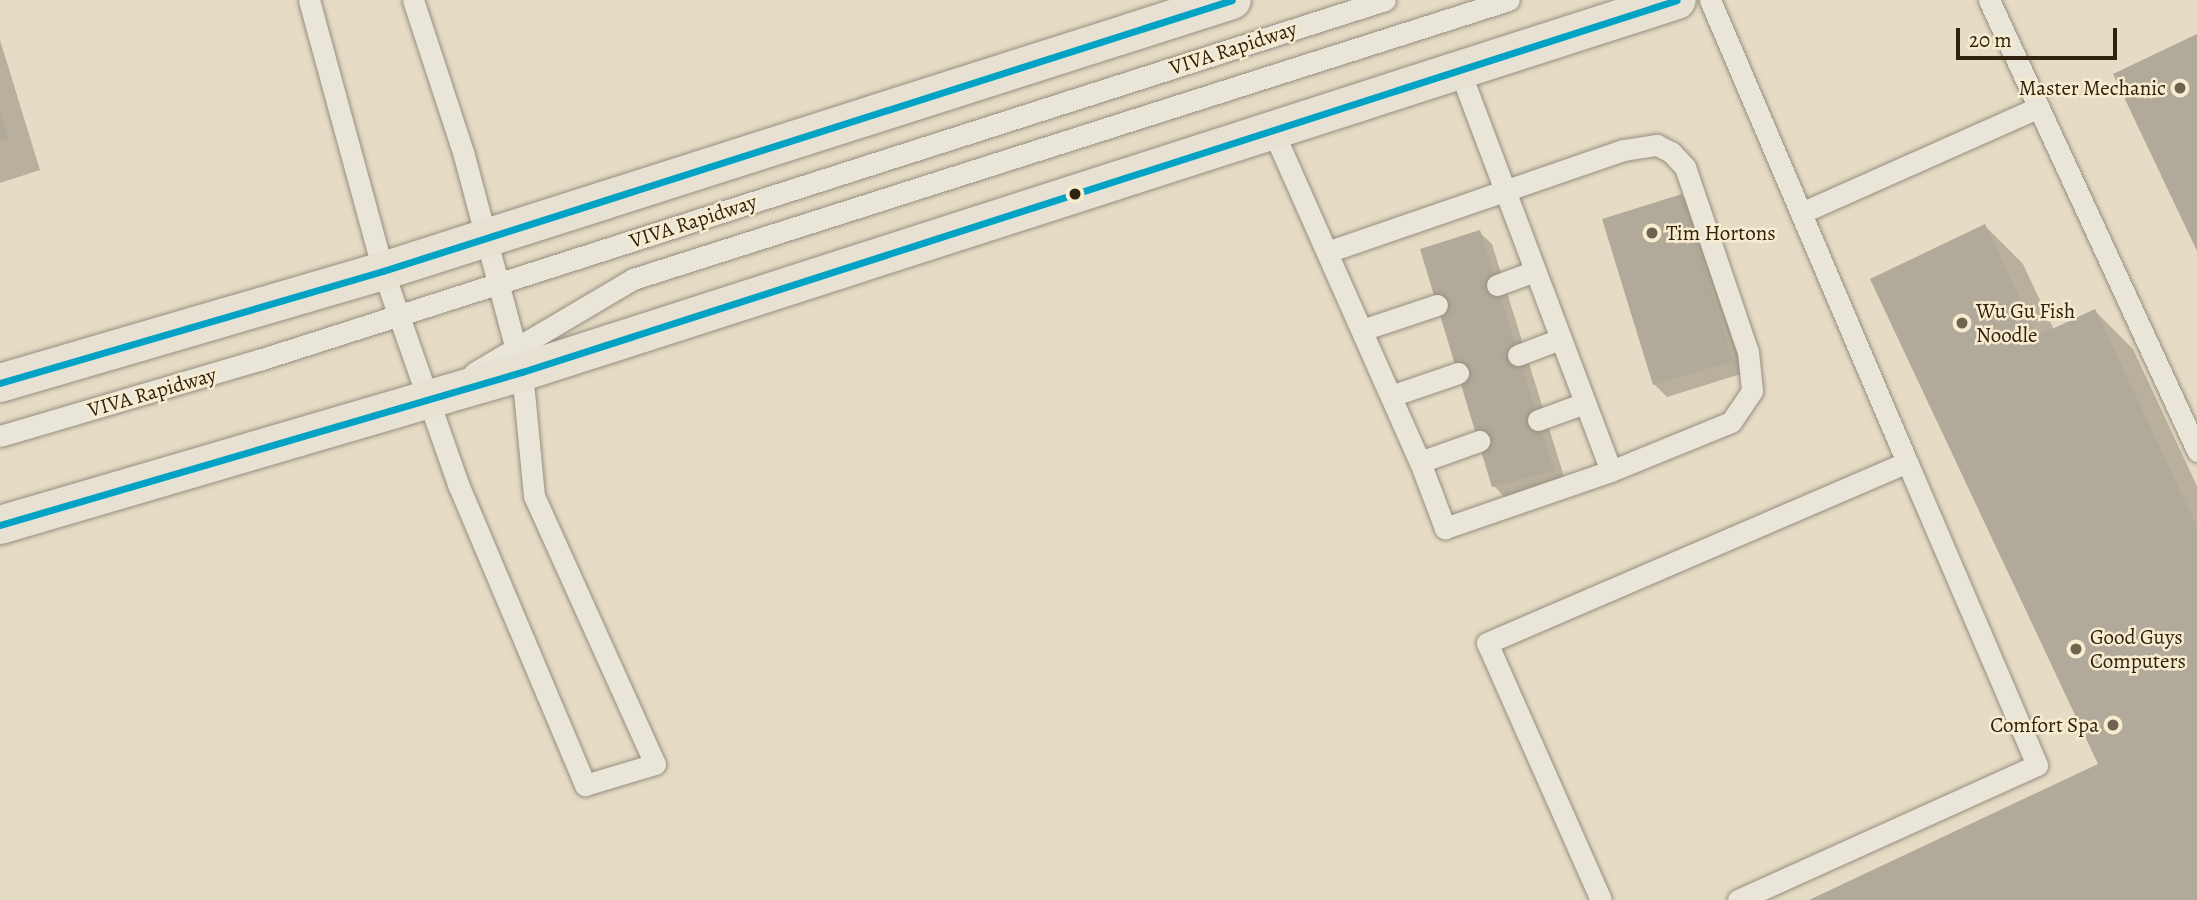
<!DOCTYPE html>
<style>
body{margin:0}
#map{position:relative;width:2197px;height:900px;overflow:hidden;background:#e6dcc5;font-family:Alegreya,serif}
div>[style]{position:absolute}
.shadow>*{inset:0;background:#0003}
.building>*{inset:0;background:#b1a999}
.roads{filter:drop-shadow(0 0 2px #958e7f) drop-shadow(0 0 2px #958e7f)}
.service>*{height:21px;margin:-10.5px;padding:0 10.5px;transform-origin:10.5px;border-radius:10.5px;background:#eae5d9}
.primary>*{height:38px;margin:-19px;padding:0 19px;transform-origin:19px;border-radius:19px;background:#e6e1d3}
.bus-1>*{height:7px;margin:-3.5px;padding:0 3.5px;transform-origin:3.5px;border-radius:3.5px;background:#02a2c4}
.dots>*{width:19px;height:19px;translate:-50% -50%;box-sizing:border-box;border:4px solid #f8ecd0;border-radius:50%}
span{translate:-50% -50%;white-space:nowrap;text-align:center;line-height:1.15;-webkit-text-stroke:5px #f8ecd0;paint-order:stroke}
.street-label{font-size:21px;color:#2f220f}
.poi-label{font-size:21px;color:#2f220f}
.right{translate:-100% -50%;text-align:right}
.left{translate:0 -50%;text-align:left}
.scale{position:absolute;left:1956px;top:28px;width:161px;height:32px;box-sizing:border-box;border:4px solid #2f220f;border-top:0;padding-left:9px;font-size:21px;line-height:24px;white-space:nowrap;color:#2f220f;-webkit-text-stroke:5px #f8ecd0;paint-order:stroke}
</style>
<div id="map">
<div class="shadow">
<i style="clip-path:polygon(0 40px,40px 170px,0 183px)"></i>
<i style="clip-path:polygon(1682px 196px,1694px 209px,1744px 373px,1667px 397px,1654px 384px)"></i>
<i style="clip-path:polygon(1985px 226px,2023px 264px,2054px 330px,2095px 311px,2133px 349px,2197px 486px,2197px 900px,1813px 900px,2100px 765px)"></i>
<i style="clip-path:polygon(1479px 232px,1492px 244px,1566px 483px,1506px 499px,1494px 486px)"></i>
</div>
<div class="building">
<i style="clip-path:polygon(2197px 34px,2197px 251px,2113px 74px)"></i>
<i style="clip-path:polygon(0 111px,9px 138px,0 141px)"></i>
<i style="clip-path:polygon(1682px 194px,1733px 361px,1653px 385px,1602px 219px)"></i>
<i style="clip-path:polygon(1985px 224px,2037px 336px,2095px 309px,2197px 527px,2197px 900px,1809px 900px,2098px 764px,1870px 279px)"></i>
<i style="clip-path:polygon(1480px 230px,1554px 471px,1492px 487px,1420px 249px)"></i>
</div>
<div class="roads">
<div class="service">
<i style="left:309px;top:0;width:281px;rotate:74.7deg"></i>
<i style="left:383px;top:271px;width:226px;rotate:70.6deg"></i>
<i style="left:458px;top:484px;width:327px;rotate:67.1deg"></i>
<i style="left:585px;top:785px;width:73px;rotate:-16.7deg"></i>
<i style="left:655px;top:764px;width:294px;rotate:-114.3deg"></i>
<i style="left:534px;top:496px;width:125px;rotate:-95.5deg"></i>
<i style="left:522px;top:372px;width:225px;rotate:-105deg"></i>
<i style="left:464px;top:155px;width:163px;rotate:-108.2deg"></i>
<i style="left:1989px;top:0;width:497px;rotate:65.2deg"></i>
<i style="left:1273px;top:131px;width:362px;rotate:66.1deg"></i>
<i style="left:1420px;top:462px;width:71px;rotate:69.3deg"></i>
<i style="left:1445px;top:528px;width:176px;rotate:-19deg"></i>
<i style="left:1611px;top:471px;width:428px;rotate:-110.7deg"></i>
<i style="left:1801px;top:213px;width:258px;rotate:-24deg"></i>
<i style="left:1327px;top:252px;width:314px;rotate:-19deg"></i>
<i style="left:1624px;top:150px;width:33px;rotate:-9deg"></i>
<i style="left:1657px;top:145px;width:16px;rotate:27deg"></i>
<i style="left:1671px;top:152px;width:21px;rotate:47deg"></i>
<i style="left:1685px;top:167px;width:195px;rotate:71.2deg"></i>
<i style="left:1748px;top:352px;width:39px;rotate:84deg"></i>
<i style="left:1752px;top:391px;width:37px;rotate:124deg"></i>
<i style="left:1731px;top:422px;width:130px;rotate:157.8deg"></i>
<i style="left:1497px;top:285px;width:40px;rotate:-20.2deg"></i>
<i style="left:1362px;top:330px;width:79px;rotate:-18.4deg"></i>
<i style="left:1518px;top:355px;width:45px;rotate:-20.9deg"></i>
<i style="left:474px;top:373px;width:185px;rotate:-30.6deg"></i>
<i style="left:633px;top:279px;width:919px;rotate:-17.67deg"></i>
<i style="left:1391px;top:396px;width:71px;rotate:-18.9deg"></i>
<i style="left:1538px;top:420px;width:50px;rotate:-19.9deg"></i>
<i style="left:0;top:436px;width:270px;rotate:-16.4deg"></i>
<i style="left:259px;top:360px;width:1182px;rotate:-17.73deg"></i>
<i style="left:1420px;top:462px;width:63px;rotate:-19.6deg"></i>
<i style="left:1601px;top:900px;width:281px;rotate:-113.9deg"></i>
<i style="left:1487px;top:643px;width:457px;rotate:-23.3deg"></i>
<i style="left:1907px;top:462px;width:502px;rotate:-113.09deg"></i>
<i style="left:1738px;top:900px;width:328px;rotate:-24.3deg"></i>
<i style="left:2037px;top:765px;width:330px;rotate:-113.2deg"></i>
</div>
<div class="primary">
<i style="left:0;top:383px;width:399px;rotate:-16.3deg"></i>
<i style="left:383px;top:271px;width:891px;rotate:-17.7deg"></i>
<i style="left:0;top:525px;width:544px;rotate:-16.34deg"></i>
<i style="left:522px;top:372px;width:1213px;rotate:-17.85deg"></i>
</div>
</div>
<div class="bus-1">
<i style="left:0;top:383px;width:399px;rotate:-16.3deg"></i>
<i style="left:383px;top:271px;width:891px;rotate:-17.7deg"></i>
<i style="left:0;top:525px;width:544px;rotate:-16.34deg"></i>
<i style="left:522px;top:372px;width:1213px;rotate:-17.85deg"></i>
</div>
<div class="dots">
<i style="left:2180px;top:88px;background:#6f634f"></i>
<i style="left:1075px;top:194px;background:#2f220f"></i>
<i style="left:1652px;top:233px;background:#6f634f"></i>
<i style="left:1962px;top:323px;background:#6f634f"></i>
<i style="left:2076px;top:649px;background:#6f634f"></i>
<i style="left:2113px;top:725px;background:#6f634f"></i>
</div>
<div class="street-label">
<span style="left:1233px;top:48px;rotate:-18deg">VIVA Rapidway</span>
<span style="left:693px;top:221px;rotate:-18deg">VIVA Rapidway</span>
<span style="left:152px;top:392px;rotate:-16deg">VIVA Rapidway</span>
</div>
<div class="poi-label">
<span class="right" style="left:2166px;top:88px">Master Mechanic</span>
<span class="left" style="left:1666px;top:233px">Tim Hortons</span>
<span class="left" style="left:1976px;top:323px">Wu Gu Fish<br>Noodle</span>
<span class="left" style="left:2090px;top:649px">Good Guys<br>Computers</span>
<span class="right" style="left:2099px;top:725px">Comfort Spa</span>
</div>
<div class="scale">20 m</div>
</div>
